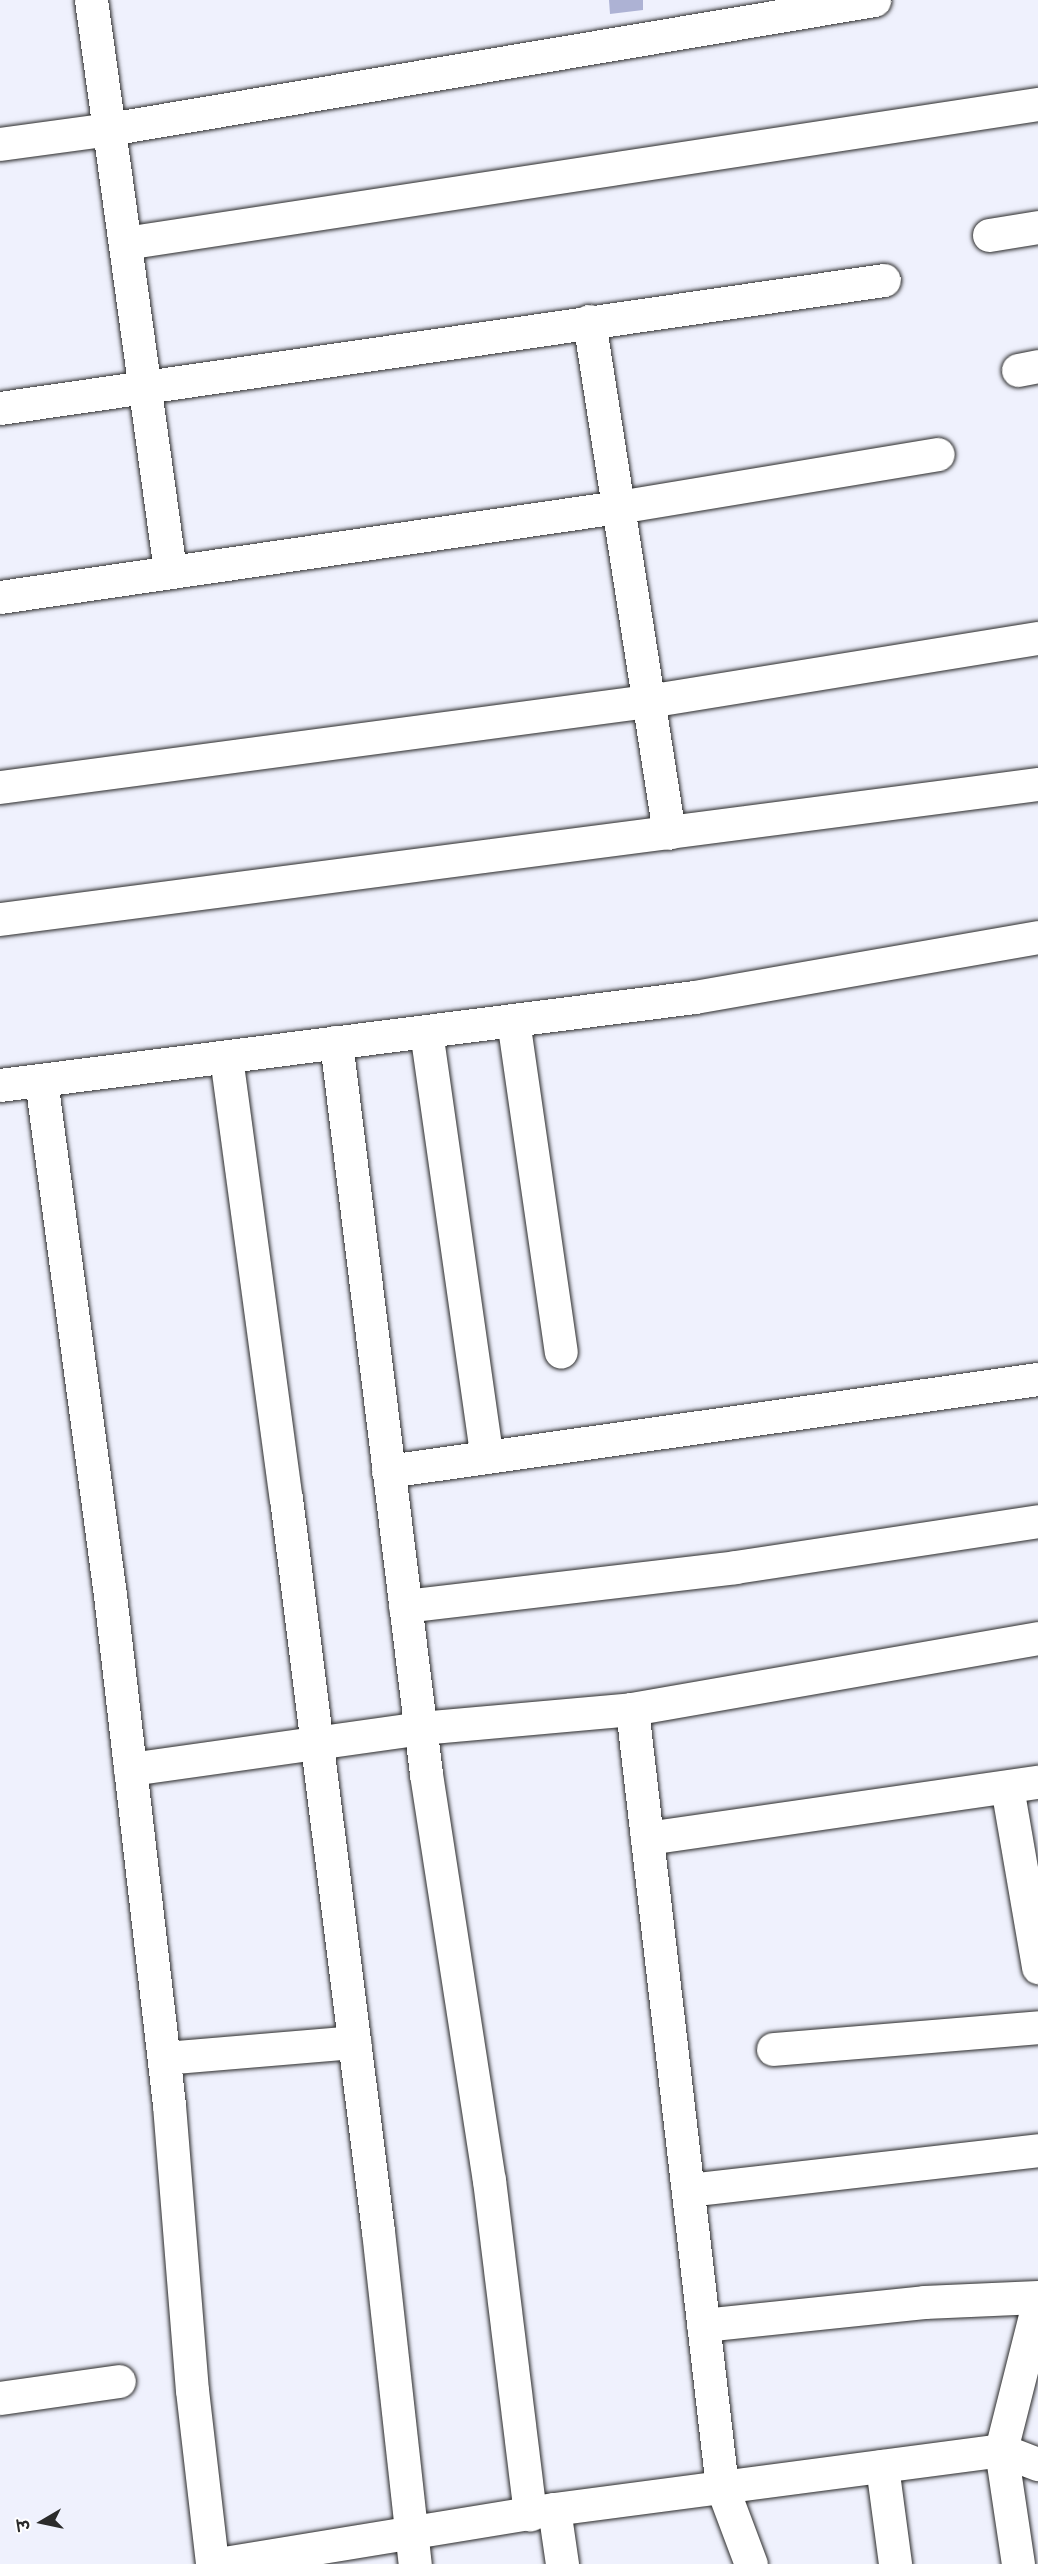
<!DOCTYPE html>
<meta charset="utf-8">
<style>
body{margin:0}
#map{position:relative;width:1038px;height:2564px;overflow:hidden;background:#eff1fd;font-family:"Comic Neue","Playpen Sans Deva",sans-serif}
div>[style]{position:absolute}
.roads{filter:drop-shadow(0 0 2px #2b2b2b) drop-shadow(0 0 2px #2b2b2b)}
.minor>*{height:33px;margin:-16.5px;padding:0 16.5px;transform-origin:16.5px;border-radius:16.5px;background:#fff}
.wall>*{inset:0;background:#adb2d4}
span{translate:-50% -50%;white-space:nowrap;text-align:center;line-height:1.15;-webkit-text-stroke:4.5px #fff;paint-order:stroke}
.north{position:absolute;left:12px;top:2492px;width:60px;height:60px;-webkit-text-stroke:4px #fff;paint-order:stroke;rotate:261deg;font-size:16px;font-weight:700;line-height:24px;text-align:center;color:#2b2b2b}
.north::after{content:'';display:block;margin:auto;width:21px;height:27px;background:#2b2b2b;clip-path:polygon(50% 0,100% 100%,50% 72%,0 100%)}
</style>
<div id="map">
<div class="roads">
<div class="minor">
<i style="left:91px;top:0;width:576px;rotate:82.12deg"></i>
<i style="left:0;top:144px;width:110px;rotate:-7.8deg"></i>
<i style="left:109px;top:129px;width:776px;rotate:-9.57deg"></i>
<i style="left:989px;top:235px;width:50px;rotate:-9.3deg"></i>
<i style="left:125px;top:243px;width:924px;rotate:-8.66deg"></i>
<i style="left:589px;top:321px;width:518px;rotate:81.12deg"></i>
<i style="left:1018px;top:370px;width:20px;rotate:-11deg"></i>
<i style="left:0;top:408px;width:893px;rotate:-8.24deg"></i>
<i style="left:0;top:597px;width:625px;rotate:-8.29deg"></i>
<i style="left:618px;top:507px;width:324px;rotate:-9.4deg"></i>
<i style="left:0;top:787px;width:654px;rotate:-7.56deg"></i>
<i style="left:648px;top:701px;width:395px;rotate:-9.2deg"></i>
<i style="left:0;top:919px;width:1047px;rotate:-7.41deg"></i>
<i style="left:513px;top:1020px;width:335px;rotate:81.8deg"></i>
<i style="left:426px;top:1031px;width:430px;rotate:81.9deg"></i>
<i style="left:336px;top:1042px;width:738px;rotate:82.99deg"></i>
<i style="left:426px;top:1774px;width:411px;rotate:81.2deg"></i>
<i style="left:489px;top:2180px;width:337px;rotate:83deg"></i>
<i style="left:226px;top:1057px;width:445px;rotate:82.3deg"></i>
<i style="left:286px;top:1498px;width:739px;rotate:82.85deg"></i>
<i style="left:378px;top:2231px;width:335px;rotate:83.7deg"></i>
<i style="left:41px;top:1080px;width:520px;rotate:82.37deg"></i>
<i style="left:110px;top:1595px;width:513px;rotate:83.4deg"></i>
<i style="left:169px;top:2105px;width:286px;rotate:85.4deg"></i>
<i style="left:192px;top:2390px;width:175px;rotate:83.4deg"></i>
<i style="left:0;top:1085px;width:701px;rotate:-7.22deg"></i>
<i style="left:695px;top:997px;width:348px;rotate:-9.9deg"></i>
<i style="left:388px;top:1471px;width:656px;rotate:-8.06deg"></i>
<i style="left:405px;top:1606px;width:332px;rotate:-6.7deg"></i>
<i style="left:735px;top:1567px;width:306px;rotate:-8.6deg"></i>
<i style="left:632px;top:1709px;width:783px;rotate:83.4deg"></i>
<i style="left:722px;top:2487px;width:82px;rotate:69.4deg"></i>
<i style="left:130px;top:1769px;width:293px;rotate:-8deg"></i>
<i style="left:420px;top:1728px;width:213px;rotate:-5.1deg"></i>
<i style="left:632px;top:1709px;width:412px;rotate:-9.9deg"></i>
<i style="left:1007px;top:1787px;width:183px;rotate:80.2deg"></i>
<i style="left:647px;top:1838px;width:395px;rotate:-8.2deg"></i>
<i style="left:773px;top:2049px;width:266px;rotate:-4.7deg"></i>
<i style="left:164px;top:2058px;width:191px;rotate:-4.8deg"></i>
<i style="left:688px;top:2190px;width:352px;rotate:-6.5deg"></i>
<i style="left:703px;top:2325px;width:222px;rotate:-5.9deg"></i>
<i style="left:924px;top:2302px;width:114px;rotate:-2.5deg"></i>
<i style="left:0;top:2398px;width:120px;rotate:-8.1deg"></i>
<i style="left:882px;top:2466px;width:99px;rotate:82.4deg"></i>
<i style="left:554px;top:2509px;width:56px;rotate:81.7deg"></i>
<i style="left:218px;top:2564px;width:340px;rotate:-9.3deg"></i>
<i style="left:554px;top:2509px;width:451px;rotate:-7.5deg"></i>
<i style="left:1001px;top:2450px;width:40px;rotate:21deg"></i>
<i style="left:1018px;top:2564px;width:115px;rotate:-98.5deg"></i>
<i style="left:1001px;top:2450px;width:151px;rotate:-75.8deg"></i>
</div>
</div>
<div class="wall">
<i style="clip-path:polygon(609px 0,643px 0,643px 10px,610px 14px)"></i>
</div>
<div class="north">उ</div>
</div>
